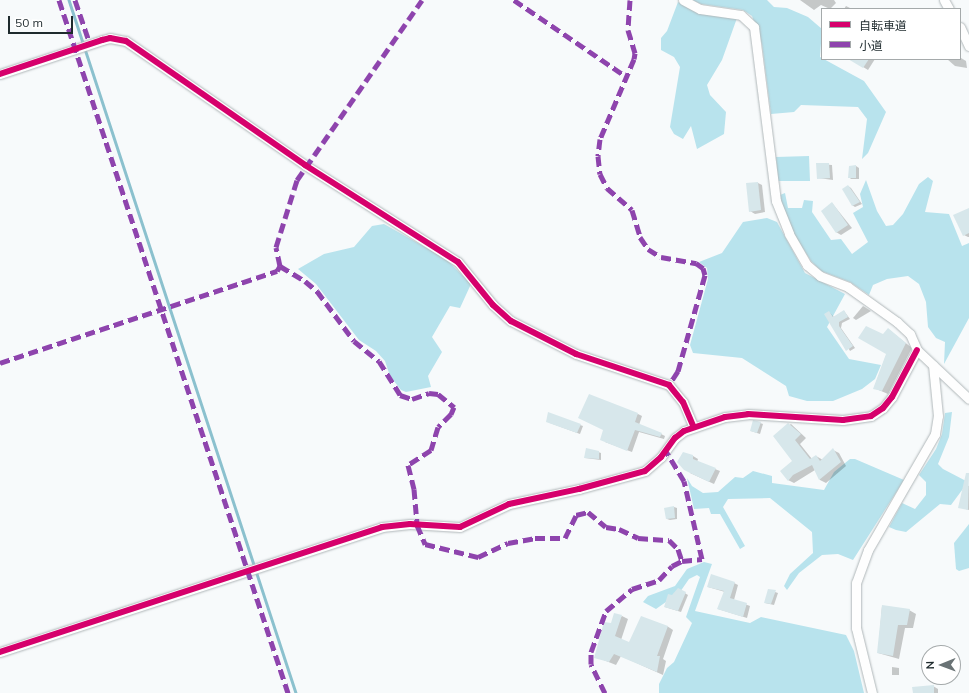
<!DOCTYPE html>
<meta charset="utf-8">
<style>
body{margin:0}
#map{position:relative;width:969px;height:693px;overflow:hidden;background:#f7fafb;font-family:Mulish,"Noto Sans JP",sans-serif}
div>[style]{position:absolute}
.forest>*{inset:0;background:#b8e3ed}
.shadow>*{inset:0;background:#0003}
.stream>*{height:2.5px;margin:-1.25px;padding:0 1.25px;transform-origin:1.25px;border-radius:1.25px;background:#8bc1ce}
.building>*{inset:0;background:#d7e7eb}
.roads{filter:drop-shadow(0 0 1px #b0b7b9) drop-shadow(0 0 1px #b0b7b9)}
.minor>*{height:9px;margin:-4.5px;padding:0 4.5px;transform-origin:4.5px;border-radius:4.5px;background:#fefefe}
.quiet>*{height:5px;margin-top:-2.5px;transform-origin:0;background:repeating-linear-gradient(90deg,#8e44ad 0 10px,transparent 0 15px)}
.cycleway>*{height:6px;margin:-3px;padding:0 3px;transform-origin:3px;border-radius:3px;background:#d6006c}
span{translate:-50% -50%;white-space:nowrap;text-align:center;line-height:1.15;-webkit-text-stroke:4px #fff;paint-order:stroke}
.legend{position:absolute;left:821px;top:8px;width:140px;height:52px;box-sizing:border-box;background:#fff;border:1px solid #a5aaab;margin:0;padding:5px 7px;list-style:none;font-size:12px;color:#1e2a2d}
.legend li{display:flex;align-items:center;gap:8px;height:20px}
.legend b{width:20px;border:1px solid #a5aaab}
.north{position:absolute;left:921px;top:645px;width:40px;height:40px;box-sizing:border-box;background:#fff;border:1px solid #a5aaab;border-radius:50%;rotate:269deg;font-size:11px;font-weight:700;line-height:16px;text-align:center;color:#1e2a2d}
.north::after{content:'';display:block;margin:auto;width:14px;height:18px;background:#6a7375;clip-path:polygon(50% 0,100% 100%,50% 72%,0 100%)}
.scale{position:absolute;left:8px;top:16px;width:65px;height:18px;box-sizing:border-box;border:2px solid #1e2a2d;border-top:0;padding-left:5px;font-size:12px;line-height:14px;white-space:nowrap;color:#1e2a2d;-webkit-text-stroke:3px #fff;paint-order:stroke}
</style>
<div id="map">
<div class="forest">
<i style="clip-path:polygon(692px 0,767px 0,774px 7px,787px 8px,808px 17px,822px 29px,820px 57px,864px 81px,886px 112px,868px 153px,862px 159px,867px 119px,858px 107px,801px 105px,794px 112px,771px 114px,762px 44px,752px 16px,743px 10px,701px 4px)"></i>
<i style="clip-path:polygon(678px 2px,698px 13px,737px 18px,722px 60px,707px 85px,710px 95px,726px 112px,724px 134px,697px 149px,691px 126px,683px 139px,674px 134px,670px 127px,680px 67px,674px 57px,661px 50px,661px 38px,667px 31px)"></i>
<i style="clip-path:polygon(809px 156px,810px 181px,778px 181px,776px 157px)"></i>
<i style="clip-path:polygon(928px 177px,933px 181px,925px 212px,949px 214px,962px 246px,969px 243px,969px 318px,944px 364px,945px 342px,936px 338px,928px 327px,926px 302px,919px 284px,908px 276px,887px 279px,873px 285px,869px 295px,850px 282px,821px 271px,811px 261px,792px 231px,784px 212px,780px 195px,785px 193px,788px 208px,802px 208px,804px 200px,813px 201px,812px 212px,831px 240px,841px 239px,852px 254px,868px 242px,853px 213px,863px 207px,860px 194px,866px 180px,877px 211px,886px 226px,893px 225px,903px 214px,919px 184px)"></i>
<i style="clip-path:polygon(767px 218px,777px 222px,805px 273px,845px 294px,827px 327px,849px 359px,881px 365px,875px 379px,862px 389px,833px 401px,807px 401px,789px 396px,786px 386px,742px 358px,693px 353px,690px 345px,708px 279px,707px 268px,699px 262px,722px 253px,743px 222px)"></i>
<i style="clip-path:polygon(384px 224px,446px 259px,471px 284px,460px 308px,450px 306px,432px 337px,442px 352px,428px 376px,431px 387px,406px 392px,401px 390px,390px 376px,385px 361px,376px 351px,359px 340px,316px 284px,298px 269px,324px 254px,354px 247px,372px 226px)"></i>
<i style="clip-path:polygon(952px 412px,949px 437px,938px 464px,943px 469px,968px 482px,951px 505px,940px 504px,906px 532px,896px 530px,889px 527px,902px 503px,915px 509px,926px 495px,926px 482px,919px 475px,936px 449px,942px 434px,945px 413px)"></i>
<i style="clip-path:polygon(850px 459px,855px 459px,904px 480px,853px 560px,838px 554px,822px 555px,799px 573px,787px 590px,784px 586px,790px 574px,813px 553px,812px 532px,770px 498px,728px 499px,723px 507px,745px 546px,740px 549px,720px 514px,711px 514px,709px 508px,694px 509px,687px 478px,692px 486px,703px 493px,718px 492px,735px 477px,743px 478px,753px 471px,772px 476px,772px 483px,824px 490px,834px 472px)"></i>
<i style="clip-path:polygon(969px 524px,969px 568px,959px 571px,956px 569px,954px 543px)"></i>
<i style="clip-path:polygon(704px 562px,712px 564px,695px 611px,750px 623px,761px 617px,846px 635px,854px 651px,864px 693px,659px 693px,659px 684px,667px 668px,674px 662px,692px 623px,686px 617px,700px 577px,697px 575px,689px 579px,680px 592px,656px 609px,643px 602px,648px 596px,675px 586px,687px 569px)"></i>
</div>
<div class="shadow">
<i style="clip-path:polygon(800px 0,834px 0,836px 3px,830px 9px,821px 5px,814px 10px)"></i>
<i style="clip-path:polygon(846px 6px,852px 9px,844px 9px)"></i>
<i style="clip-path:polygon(961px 58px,966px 61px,967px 68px,955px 66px,947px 59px)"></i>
<i style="clip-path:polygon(850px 59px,875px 59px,868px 70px)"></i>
<i style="clip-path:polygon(817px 164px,832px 165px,833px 180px,818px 178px)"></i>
<i style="clip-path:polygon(856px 166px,859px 168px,859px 179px,851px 179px,849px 177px)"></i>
<i style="clip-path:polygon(758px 183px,762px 185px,765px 212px,755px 214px,750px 211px)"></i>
<i style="clip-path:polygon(848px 186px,851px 188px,862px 204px,855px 207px,852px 205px)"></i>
<i style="clip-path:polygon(832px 203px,852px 228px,841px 235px,836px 232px)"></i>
<i style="clip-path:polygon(969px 209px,969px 237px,968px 237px,964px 235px)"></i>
<i style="clip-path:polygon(863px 306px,871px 311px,856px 320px,853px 318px)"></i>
<i style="clip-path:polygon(844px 311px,850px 319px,842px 323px,841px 328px,855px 348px,850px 351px,829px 312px,834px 317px)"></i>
<i style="clip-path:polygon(888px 329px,912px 348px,888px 394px,874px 388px,887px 353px,884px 335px)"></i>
<i style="clip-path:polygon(638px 414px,642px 416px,639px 425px,661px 434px,665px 436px,664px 439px,639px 432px,632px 452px,605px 442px,605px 430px)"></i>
<i style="clip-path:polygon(550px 423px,580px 425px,583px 426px,580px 434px)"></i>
<i style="clip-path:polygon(760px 423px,763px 424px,760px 434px,751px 431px)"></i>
<i style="clip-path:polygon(791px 424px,806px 438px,800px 444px,812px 459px,816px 456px,823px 460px,833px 450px,839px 453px,846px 466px,826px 483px,820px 480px,815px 470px,794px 483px,788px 480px,793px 461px,774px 436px)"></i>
<i style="clip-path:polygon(598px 452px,601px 453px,601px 460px,585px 458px)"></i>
<i style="clip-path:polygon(693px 456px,698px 459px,697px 462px,720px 471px,714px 484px,690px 473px)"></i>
<i style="clip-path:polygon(964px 485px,969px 486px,969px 510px,959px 507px)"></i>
<i style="clip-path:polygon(674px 507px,677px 508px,677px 519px,670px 520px,667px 519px)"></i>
<i style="clip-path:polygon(734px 583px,738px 585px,734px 600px,750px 606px,747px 618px,718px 609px,725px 592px,708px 587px)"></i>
<i style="clip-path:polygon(678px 589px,688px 595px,681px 612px,665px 607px)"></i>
<i style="clip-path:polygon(769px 590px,778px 593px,774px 605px,765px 603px)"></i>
<i style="clip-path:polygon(882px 606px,909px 610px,916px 614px,913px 628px,905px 628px,899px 659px,878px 653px)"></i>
<i style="clip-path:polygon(622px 616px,628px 619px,621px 640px,630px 643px,667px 626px,673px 630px,663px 659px,666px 661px,663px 675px,621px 656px,616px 665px,596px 657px,612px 624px)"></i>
<i style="clip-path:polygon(892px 667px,899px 668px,899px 675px,892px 675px)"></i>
<i style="clip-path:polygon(933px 686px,938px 689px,938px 693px,914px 693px)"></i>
</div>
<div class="stream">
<i style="left:69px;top:0;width:729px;rotate:71.86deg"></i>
</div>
<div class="building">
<i style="clip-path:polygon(848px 59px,869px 59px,863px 68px)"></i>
<i style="clip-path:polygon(816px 163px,829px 163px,830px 178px,817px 179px)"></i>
<i style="clip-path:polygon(856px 165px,856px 178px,848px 178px,849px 166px)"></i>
<i style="clip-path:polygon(758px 182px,761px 210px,749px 212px,746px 183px)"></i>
<i style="clip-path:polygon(848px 185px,860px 202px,852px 206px,842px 189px)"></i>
<i style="clip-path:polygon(832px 202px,848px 225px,836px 233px,821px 211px)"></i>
<i style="clip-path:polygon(969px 208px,969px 233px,963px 236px,953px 215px)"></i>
<i style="clip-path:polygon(844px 310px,848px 317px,839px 322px,839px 326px,853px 346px,846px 351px,824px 314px,829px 311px,833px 317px)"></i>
<i style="clip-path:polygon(866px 326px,883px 334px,888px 328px,906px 343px,882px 391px,873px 389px,886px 354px,858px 338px)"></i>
<i style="clip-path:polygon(589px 394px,638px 413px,635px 422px,662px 433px,660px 437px,635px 430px,627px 451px,600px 440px,603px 430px,578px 418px)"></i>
<i style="clip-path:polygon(548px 412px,581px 424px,577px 433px,546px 422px)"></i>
<i style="clip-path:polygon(753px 420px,761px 422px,757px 433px,750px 431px)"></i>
<i style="clip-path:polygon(788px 423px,801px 434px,795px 440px,810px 459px,816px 455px,820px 461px,833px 448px,841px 462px,819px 480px,812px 465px,793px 475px,788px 481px,780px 471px,792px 461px,773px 436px)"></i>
<i style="clip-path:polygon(586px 448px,599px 451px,599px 459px,584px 458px)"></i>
<i style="clip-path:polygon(683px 452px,693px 455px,693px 459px,716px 468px,709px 482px,684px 470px,677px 462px)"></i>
<i style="clip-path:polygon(966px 473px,969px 473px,968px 510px,958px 508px)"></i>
<i style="clip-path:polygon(674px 506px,675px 518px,666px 519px,664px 508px)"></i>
<i style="clip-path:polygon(711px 574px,735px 582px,730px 598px,747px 603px,743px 617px,717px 609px,724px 591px,707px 587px)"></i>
<i style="clip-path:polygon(678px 588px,686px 592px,678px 611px,664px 607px,668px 594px,672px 595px)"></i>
<i style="clip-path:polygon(768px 589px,776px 590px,771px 604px,764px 603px)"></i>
<i style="clip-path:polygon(882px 605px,910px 609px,907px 625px,898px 625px,893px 656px,877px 653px)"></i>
<i style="clip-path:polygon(614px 613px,622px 615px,615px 636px,629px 642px,641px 616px,668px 626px,657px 656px,660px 656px,657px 672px,614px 654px,609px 662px,594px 658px,604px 622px,611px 623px)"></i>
<i style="clip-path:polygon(934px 685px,934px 693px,913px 693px,912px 687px)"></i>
</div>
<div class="roads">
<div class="minor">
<i style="left:683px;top:0;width:19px;rotate:28deg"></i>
<i style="left:700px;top:9px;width:41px;rotate:8.3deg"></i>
<i style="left:741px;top:15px;width:18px;rotate:43deg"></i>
<i style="left:754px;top:27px;width:175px;rotate:82.8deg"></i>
<i style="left:776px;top:201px;width:35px;rotate:68deg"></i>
<i style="left:789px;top:234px;width:36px;rotate:60deg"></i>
<i style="left:807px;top:265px;width:17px;rotate:40deg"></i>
<i style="left:820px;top:276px;width:30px;rotate:21deg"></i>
<i style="left:848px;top:287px;width:60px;rotate:35.5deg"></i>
<i style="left:897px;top:322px;width:18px;rotate:43deg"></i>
<i style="left:910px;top:334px;width:17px;rotate:66deg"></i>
<i style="left:917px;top:350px;width:71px;rotate:43.3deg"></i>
<i style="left:944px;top:0;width:10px;rotate:61deg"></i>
<i style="left:960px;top:27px;width:21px;rotate:65deg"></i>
<i style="left:0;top:74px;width:108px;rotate:-18.4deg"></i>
<i style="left:102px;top:40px;width:8px;rotate:-14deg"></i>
<i style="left:110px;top:38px;width:16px;rotate:11deg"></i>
<i style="left:126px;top:41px;width:218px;rotate:34.7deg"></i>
<i style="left:305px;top:165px;width:181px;rotate:32.4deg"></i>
<i style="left:458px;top:262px;width:55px;rotate:50.9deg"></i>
<i style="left:493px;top:305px;width:24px;rotate:42deg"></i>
<i style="left:511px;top:321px;width:73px;rotate:26.9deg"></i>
<i style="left:576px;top:354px;width:98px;rotate:18.4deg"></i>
<i style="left:669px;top:385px;width:22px;rotate:51deg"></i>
<i style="left:683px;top:402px;width:26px;rotate:67deg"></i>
<i style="left:0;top:652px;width:402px;rotate:-18.1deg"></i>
<i style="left:382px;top:527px;width:28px;rotate:-6deg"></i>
<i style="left:410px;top:524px;width:50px;rotate:3.4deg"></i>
<i style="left:460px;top:527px;width:54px;rotate:-25.1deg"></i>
<i style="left:509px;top:504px;width:72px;rotate:-12.1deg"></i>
<i style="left:579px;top:489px;width:68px;rotate:-15.3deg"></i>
<i style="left:645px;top:471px;width:21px;rotate:-41deg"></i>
<i style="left:661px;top:457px;width:24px;rotate:-54deg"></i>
<i style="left:675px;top:438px;width:11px;rotate:-38deg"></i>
<i style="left:684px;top:431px;width:43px;rotate:-18.9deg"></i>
<i style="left:725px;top:417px;width:23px;rotate:-7deg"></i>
<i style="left:748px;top:414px;width:95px;rotate:3.6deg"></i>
<i style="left:843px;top:420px;width:28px;rotate:-8deg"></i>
<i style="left:871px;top:416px;width:14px;rotate:-34deg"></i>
<i style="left:883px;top:408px;width:14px;rotate:-51deg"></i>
<i style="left:892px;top:397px;width:53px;rotate:-62deg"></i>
<i style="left:872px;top:693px;width:67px;rotate:-103.8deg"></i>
<i style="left:856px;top:628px;width:45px;rotate:-90deg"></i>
<i style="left:856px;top:583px;width:35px;rotate:-70deg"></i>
<i style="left:868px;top:550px;width:134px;rotate:-60deg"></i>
<i style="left:935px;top:434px;width:18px;rotate:-81deg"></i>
<i style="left:938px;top:416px;width:51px;rotate:-95.6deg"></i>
</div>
</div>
<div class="quiet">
<i style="left:59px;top:0;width:730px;rotate:71.71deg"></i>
<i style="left:75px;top:0;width:46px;rotate:71.2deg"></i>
<i style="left:514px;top:0;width:137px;rotate:34.3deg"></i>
<i style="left:630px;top:0;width:30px;rotate:94deg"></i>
<i style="left:628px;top:30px;width:24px;rotate:73deg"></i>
<i style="left:635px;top:53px;width:6px;rotate:99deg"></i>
<i style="left:634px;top:59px;width:87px;rotate:113deg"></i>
<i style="left:600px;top:139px;width:17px;rotate:97deg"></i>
<i style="left:598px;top:156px;width:18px;rotate:84deg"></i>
<i style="left:600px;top:174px;width:16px;rotate:63deg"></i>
<i style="left:607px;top:188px;width:33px;rotate:41deg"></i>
<i style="left:632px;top:210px;width:28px;rotate:73deg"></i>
<i style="left:640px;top:237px;width:14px;rotate:56deg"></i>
<i style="left:648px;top:249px;width:15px;rotate:32deg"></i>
<i style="left:661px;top:257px;width:36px;rotate:10deg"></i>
<i style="left:696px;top:263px;width:9px;rotate:36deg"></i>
<i style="left:703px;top:268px;width:7px;rotate:74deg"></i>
<i style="left:705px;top:275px;width:100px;rotate:105.7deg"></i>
<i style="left:678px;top:371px;width:17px;rotate:123deg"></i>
<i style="left:280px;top:266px;width:29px;rotate:31deg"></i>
<i style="left:305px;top:281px;width:16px;rotate:40deg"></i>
<i style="left:317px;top:291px;width:62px;rotate:53.5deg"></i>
<i style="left:354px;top:341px;width:32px;rotate:39deg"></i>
<i style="left:379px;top:361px;width:40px;rotate:58deg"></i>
<i style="left:400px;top:395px;width:13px;rotate:18deg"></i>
<i style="left:412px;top:399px;width:18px;rotate:-19deg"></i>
<i style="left:429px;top:393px;width:9px;rotate:6deg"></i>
<i style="left:438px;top:394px;width:21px;rotate:39deg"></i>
<i style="left:454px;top:407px;width:8px;rotate:113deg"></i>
<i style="left:451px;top:414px;width:18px;rotate:135deg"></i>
<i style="left:438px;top:427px;width:24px;rotate:107deg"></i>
<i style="left:431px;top:450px;width:27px;rotate:147deg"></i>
<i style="left:408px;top:465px;width:25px;rotate:76deg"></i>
<i style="left:414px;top:489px;width:36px;rotate:85deg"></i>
<i style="left:417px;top:525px;width:21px;rotate:67deg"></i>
<i style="left:425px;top:544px;width:55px;rotate:13.8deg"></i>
<i style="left:478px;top:557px;width:33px;rotate:-25deg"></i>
<i style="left:508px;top:543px;width:27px;rotate:-10deg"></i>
<i style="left:535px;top:538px;width:30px"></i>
<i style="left:565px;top:538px;width:25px;rotate:-64deg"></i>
<i style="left:576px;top:515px;width:12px;rotate:-14deg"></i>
<i style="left:588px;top:512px;width:23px;rotate:40deg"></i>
<i style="left:606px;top:527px;width:13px;rotate:9deg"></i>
<i style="left:619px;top:529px;width:21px;rotate:25deg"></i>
<i style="left:638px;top:538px;width:31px;rotate:4deg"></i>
<i style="left:669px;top:540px;width:13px;rotate:45deg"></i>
<i style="left:678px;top:549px;width:13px;rotate:72deg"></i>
<i style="left:0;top:363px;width:292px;rotate:-18.4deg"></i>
<i style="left:277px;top:271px;width:6px;rotate:-59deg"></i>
<i style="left:280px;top:266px;width:19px;rotate:-102deg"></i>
<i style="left:276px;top:247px;width:70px;rotate:-72.6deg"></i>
<i style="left:297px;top:180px;width:219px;rotate:-55.2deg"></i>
<i style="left:605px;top:693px;width:32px;rotate:-116deg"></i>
<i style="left:591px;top:664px;width:12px;rotate:-90deg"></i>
<i style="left:591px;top:652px;width:44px;rotate:-69.9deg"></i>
<i style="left:606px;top:611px;width:34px;rotate:-40deg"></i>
<i style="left:632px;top:589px;width:28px;rotate:-18deg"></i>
<i style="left:659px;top:580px;width:19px;rotate:-47deg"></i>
<i style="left:672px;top:566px;width:11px;rotate:-27deg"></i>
<i style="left:682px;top:561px;width:20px;rotate:-6deg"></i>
<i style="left:702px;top:559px;width:80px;rotate:-103deg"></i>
<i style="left:684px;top:481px;width:35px;rotate:-121deg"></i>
</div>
<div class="cycleway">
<i style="left:0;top:74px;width:108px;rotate:-18.4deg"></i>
<i style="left:102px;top:40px;width:8px;rotate:-14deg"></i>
<i style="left:110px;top:38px;width:16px;rotate:11deg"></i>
<i style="left:126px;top:41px;width:218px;rotate:34.7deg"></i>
<i style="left:305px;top:165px;width:181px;rotate:32.4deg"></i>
<i style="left:458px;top:262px;width:55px;rotate:50.9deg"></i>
<i style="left:493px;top:305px;width:24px;rotate:42deg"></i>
<i style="left:511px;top:321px;width:73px;rotate:26.9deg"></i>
<i style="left:576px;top:354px;width:98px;rotate:18.4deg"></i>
<i style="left:669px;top:385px;width:22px;rotate:51deg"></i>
<i style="left:683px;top:402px;width:26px;rotate:67deg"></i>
<i style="left:0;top:652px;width:402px;rotate:-18.1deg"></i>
<i style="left:382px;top:527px;width:28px;rotate:-6deg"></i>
<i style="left:410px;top:524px;width:50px;rotate:3.4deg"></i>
<i style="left:460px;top:527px;width:54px;rotate:-25.1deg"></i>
<i style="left:509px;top:504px;width:72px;rotate:-12.1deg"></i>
<i style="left:579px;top:489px;width:68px;rotate:-15.3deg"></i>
<i style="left:645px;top:471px;width:21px;rotate:-41deg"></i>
<i style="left:661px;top:457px;width:24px;rotate:-54deg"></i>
<i style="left:675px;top:438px;width:11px;rotate:-38deg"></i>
<i style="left:684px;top:431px;width:43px;rotate:-18.9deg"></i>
<i style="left:725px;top:417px;width:23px;rotate:-7deg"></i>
<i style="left:748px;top:414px;width:95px;rotate:3.6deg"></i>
<i style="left:843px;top:420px;width:28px;rotate:-8deg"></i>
<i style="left:871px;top:416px;width:14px;rotate:-34deg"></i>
<i style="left:883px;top:408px;width:14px;rotate:-51deg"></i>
<i style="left:892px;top:397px;width:53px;rotate:-62deg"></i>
</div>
<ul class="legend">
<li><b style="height:5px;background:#d6006c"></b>自転車道</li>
<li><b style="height:5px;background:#8e44ad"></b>小道</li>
</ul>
<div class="north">N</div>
<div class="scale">50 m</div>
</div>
